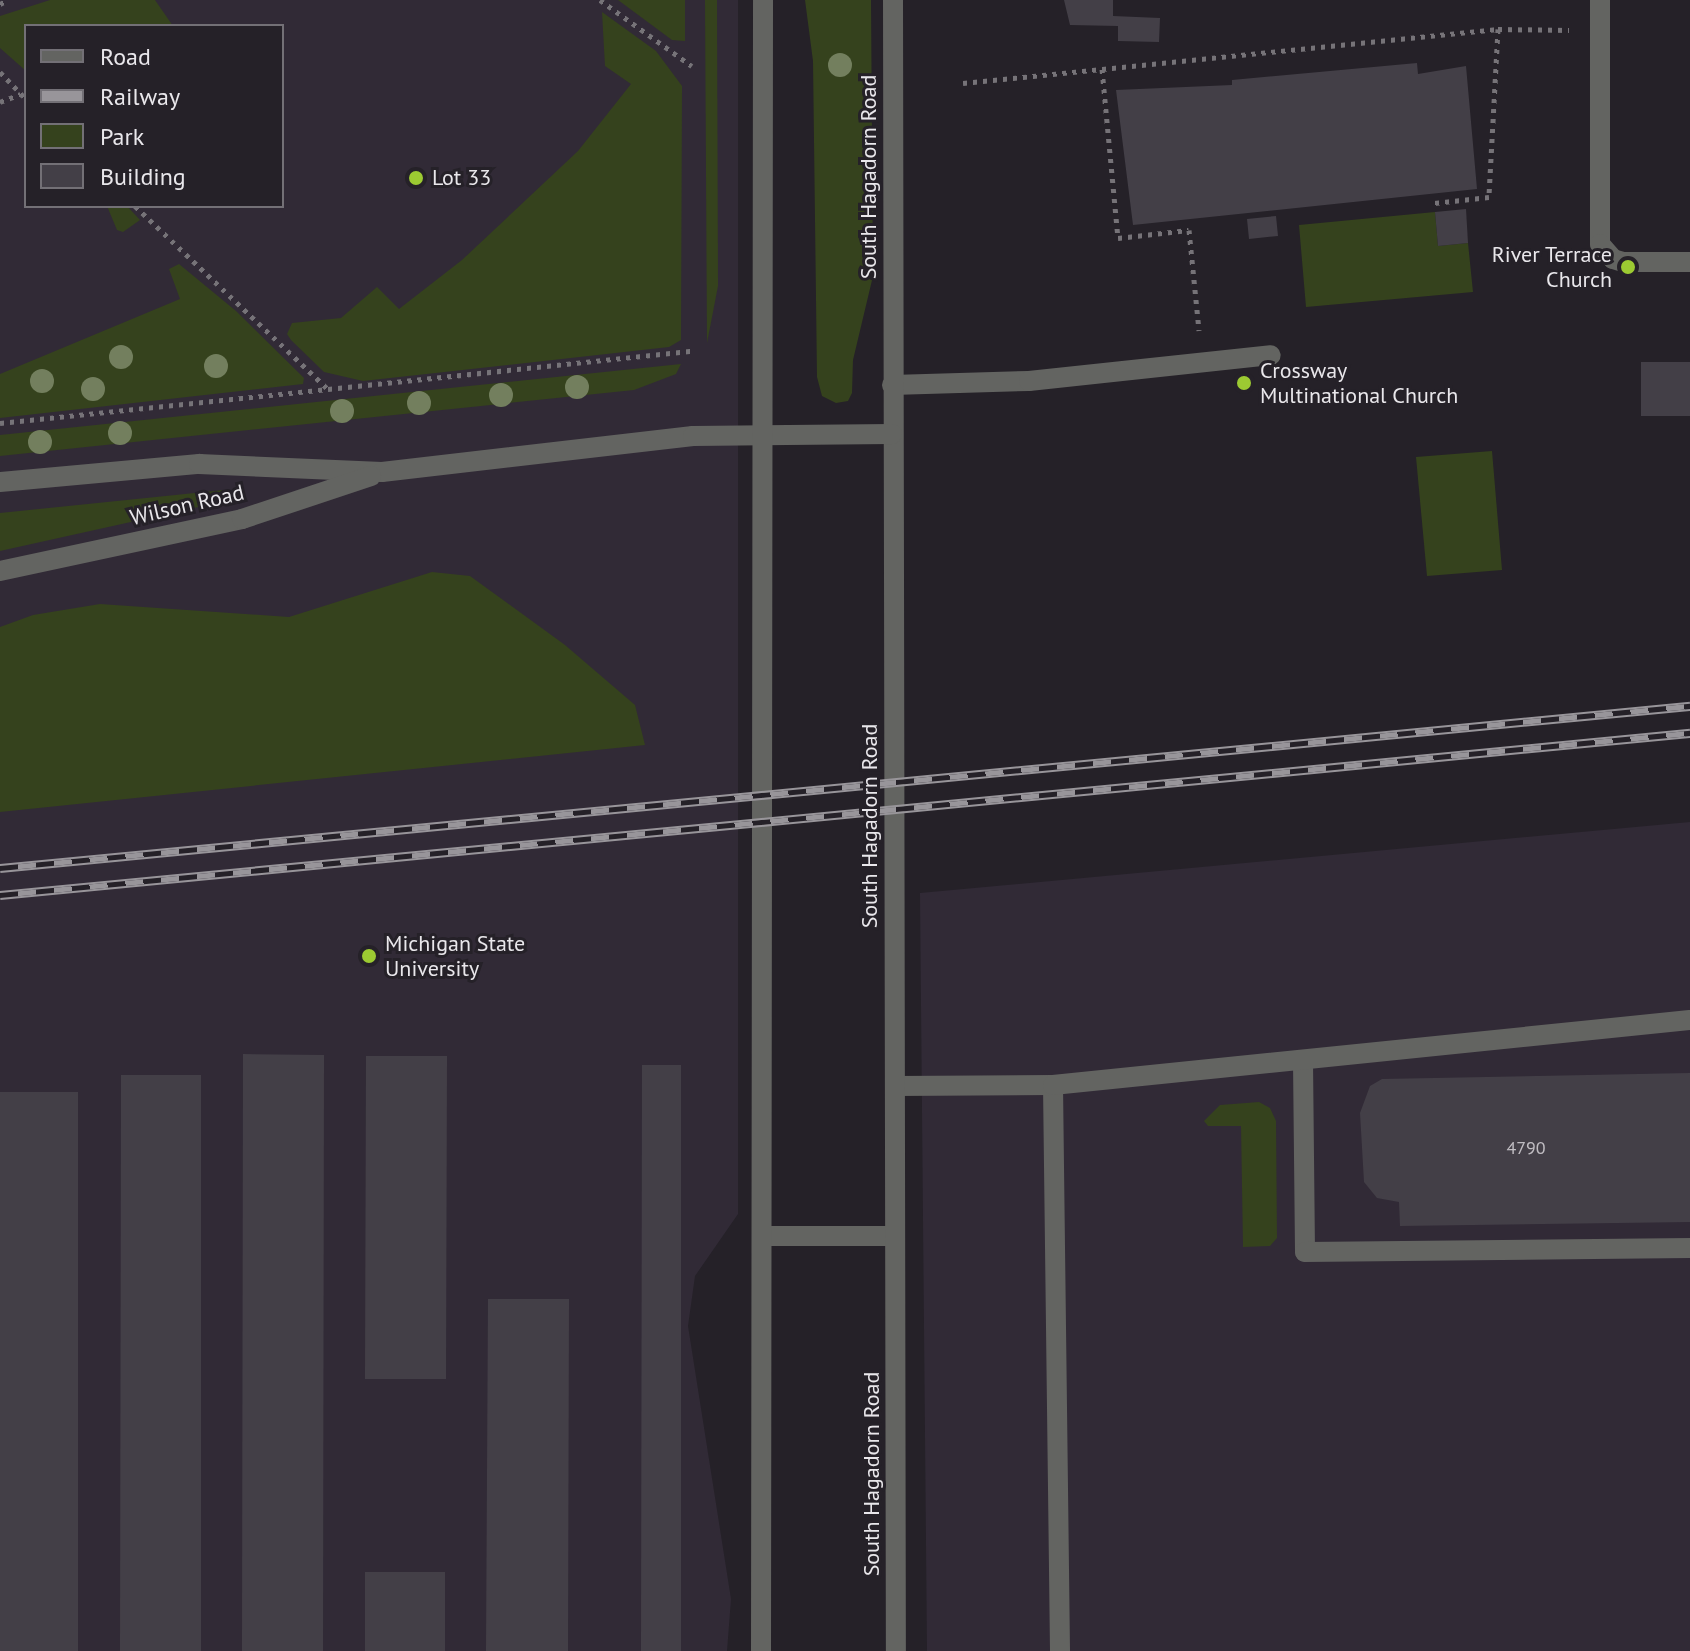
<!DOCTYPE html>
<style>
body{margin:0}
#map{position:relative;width:1690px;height:1651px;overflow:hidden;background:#252128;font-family:"PT Sans",sans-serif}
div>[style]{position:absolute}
.built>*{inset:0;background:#312a36}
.green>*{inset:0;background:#35421d}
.building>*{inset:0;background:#433f47}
.path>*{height:5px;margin-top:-2.5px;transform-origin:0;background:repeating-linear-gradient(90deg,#767378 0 4px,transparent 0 10px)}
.service>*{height:20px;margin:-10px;padding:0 10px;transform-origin:10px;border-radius:10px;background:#636461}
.tertiary>*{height:20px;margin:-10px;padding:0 10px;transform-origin:10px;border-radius:10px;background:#636461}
.rail>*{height:9px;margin-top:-4.5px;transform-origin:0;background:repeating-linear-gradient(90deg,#252128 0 18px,#98959a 0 36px);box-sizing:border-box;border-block:2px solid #98959a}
.trees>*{width:24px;height:24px;margin:-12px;border-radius:50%;background:#737f5e}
.dots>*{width:22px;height:22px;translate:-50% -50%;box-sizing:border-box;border:4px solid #252128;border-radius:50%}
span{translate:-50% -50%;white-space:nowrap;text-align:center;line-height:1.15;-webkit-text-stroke:6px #252128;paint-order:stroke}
.number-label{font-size:18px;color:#c0bdc2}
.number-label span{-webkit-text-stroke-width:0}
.street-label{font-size:22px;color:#e9e7eb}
.poi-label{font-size:22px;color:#e9e7eb}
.left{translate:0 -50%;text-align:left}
.right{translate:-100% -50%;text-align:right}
.legend{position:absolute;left:24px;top:24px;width:260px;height:184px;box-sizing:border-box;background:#252128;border:2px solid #737076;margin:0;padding:10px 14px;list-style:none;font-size:24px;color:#e9e7eb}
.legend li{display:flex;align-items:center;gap:16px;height:40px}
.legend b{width:40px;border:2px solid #737076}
</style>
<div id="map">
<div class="built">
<i style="clip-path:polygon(evenodd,0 0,738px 0,738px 1214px,695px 1276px,688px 1326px,731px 1599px,727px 1651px,0 1651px,0 0,26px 26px,282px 26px,282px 206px,26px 206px,26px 26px)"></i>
<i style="clip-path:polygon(1690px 822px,1690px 1651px,927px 1651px,920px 893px)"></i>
</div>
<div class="green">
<i style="clip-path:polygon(50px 0,155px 0,173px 26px,26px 26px,26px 71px,0 48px,0 16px)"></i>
<i style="clip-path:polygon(618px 0,685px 0,685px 41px,672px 40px)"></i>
<i style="clip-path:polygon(705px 0,717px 0,718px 286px,707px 343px)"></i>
<i style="clip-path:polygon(805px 0,871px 0,873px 276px,853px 360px,852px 393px,848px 401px,836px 403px,822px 396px,817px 377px,813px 61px)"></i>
<i style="clip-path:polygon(602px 12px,656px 51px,682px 86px,681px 340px,669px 347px,363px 381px,324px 372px,291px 340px,287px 334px,292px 323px,341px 318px,377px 287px,399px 309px,462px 260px,578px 151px,631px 84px,605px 66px)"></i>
<i style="clip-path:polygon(107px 206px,127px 206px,140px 220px,123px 232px,117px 230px)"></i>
<i style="clip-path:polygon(1435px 212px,1438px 246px,1468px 243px,1473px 292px,1306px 307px,1299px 225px)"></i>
<i style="clip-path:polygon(179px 264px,236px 311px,304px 378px,303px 384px,0 418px,0 374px,180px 299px,169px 269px)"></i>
<i style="clip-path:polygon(681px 364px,676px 374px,634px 390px,0 456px,0 435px)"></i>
<i style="clip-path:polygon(1492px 451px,1502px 570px,1427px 576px,1416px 457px)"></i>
<i style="clip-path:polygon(224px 490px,233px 494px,230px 500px,0 551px,0 513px)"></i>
<i style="clip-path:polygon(432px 572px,470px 576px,565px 645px,635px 705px,645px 745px,0 812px,0 627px,33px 615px,100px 604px,289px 617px)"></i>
<i style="clip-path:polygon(1259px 1102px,1270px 1108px,1276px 1121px,1277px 1238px,1270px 1246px,1243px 1247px,1241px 1126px,1208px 1126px,1204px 1121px,1220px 1105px)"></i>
</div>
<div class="building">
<i style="clip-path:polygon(1064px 0,1113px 0,1113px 16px,1160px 18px,1159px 42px,1118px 41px,1118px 26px,1070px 25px)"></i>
<i style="clip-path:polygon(1417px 63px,1418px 74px,1466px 66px,1477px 189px,1133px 225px,1116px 90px,1232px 85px,1232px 80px)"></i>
<i style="clip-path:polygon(1466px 209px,1468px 243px,1438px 246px,1435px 212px)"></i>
<i style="clip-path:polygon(1276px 216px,1278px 236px,1249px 239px,1247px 219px)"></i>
<i style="clip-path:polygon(1641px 362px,1690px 362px,1690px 416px,1641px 416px)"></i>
<i style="clip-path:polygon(243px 1054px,324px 1055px,323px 1651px,242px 1651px)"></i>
<i style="clip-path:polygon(366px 1056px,447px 1056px,446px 1379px,365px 1379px)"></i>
<i style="clip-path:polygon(642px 1065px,681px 1065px,681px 1651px,641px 1651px)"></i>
<i style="clip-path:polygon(1690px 1073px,1690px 1222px,1400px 1226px,1399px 1202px,1377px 1198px,1364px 1182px,1360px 1113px,1370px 1086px,1382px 1079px)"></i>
<i style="clip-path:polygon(121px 1075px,201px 1075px,201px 1651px,120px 1651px)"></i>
<i style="clip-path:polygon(0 1092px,78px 1092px,78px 1651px,0 1651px)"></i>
<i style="clip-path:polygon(488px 1299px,569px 1299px,568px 1651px,486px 1651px)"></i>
<i style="clip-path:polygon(365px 1572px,445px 1572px,445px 1651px,365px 1651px)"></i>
</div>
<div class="path">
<i style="left:600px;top:0;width:113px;rotate:35.7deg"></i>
<i style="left:0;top:4px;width:9px;rotate:-27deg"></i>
<i style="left:1498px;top:29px;width:71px;rotate:0.8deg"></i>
<i style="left:1102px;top:69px;width:170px;rotate:84.6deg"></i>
<i style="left:1118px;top:238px;width:71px;rotate:-6.4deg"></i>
<i style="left:1189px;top:230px;width:101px;rotate:84.3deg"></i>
<i style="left:0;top:72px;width:37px;rotate:46deg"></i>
<i style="left:963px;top:83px;width:538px;rotate:-5.76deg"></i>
<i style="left:1498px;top:29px;width:168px;rotate:93.1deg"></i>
<i style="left:1489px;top:197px;width:55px;rotate:173.8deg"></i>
<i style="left:0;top:102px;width:22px;rotate:-21deg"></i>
<i style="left:135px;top:206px;width:266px;rotate:43.5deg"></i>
<i style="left:328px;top:389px;width:366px;rotate:-6deg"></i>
<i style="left:0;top:423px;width:330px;rotate:-5.9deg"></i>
</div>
<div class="service">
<i style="left:1600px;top:0;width:244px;rotate:90deg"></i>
<i style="left:1600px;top:244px;width:20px;rotate:49deg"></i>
<i style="left:1613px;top:259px;width:10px;rotate:17deg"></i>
<i style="left:1623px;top:262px;width:67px"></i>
<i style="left:892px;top:385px;width:137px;rotate:-1.7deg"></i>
<i style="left:1029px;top:381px;width:243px;rotate:-6.1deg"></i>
<i style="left:1303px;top:1061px;width:191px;rotate:89.4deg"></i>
<i style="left:1305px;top:1252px;width:385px;rotate:-0.6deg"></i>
<i style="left:1053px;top:1085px;width:566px;rotate:89.29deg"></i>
<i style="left:895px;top:1086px;width:158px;rotate:-0.4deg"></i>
<i style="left:1053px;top:1085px;width:640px;rotate:-5.83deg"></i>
<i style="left:762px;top:1236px;width:133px"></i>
</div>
<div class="tertiary">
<i style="left:893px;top:0;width:1651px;rotate:89.9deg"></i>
<i style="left:0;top:482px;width:200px;rotate:-5.2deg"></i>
<i style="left:199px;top:464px;width:183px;rotate:2.5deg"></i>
<i style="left:382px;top:472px;width:313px;rotate:-6.6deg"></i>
<i style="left:693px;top:436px;width:199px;rotate:-0.6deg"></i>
<i style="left:0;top:571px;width:248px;rotate:-12.1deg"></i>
<i style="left:242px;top:519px;width:136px;rotate:-18.4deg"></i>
<i style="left:761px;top:1651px;width:1651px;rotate:-89.93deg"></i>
</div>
<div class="rail">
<i style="left:0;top:868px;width:1698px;rotate:-5.48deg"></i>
<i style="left:0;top:895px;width:1698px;rotate:-5.48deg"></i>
</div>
<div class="trees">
<i style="left:840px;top:65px"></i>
<i style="left:121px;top:357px"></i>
<i style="left:216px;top:366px"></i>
<i style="left:42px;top:381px"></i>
<i style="left:577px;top:387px"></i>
<i style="left:93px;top:389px"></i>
<i style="left:501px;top:395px"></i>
<i style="left:419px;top:403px"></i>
<i style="left:342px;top:411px"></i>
<i style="left:120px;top:433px"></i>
<i style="left:40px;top:442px"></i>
</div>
<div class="dots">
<i style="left:416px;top:178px;background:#9cca32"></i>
<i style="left:1628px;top:267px;background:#9cca32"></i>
<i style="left:1244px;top:383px;background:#9cca32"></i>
<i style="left:369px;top:956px;background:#9cca32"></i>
</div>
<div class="number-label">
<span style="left:1526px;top:1148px">4790</span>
</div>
<div class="street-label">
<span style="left:869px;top:177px;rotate:-90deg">South Hagadorn Road</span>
<span style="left:187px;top:505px;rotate:-13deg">Wilson Road</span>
<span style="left:870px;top:826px;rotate:-90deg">South Hagadorn Road</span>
<span style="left:872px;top:1474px;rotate:-90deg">South Hagadorn Road</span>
</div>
<div class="poi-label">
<span class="left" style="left:432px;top:178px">Lot 33</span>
<span class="right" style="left:1612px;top:267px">River Terrace<br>Church</span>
<span class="left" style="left:1260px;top:383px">Crossway<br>Multinational Church</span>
<span class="left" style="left:385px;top:956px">Michigan State<br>University</span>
</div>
<ul class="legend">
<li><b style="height:10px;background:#636461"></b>Road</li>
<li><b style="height:10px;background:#98959a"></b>Railway</li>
<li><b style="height:22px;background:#35421d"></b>Park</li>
<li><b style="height:22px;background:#433f47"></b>Building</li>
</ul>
</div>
